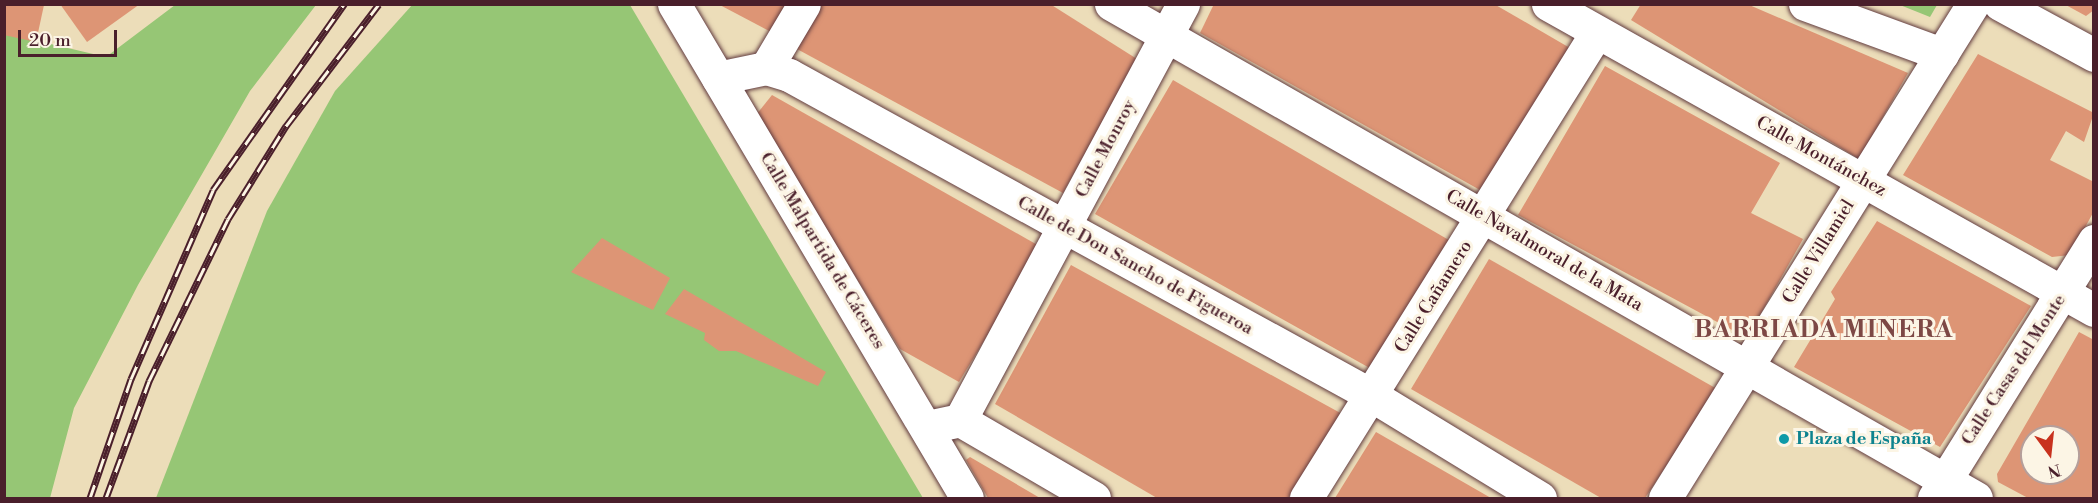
<!DOCTYPE html>
<meta charset="utf-8">
<style>
body{margin:0}
#map{position:relative;width:2098px;height:503px;overflow:hidden;background:#ecddb9;font-family:"Libre Bodoni",serif}
div>[style]{position:absolute}
.green>*{inset:0;background:#96c675}
.building>*{inset:0;background:#dd9575}
.roads{filter:drop-shadow(0 0 2px #623c40) drop-shadow(0 0 2px #623c40)}
.minor>*{height:33px;margin:-16.5px;padding:0 16.5px;transform-origin:16.5px;border-radius:16.5px;background:#fff}
.rail>*{height:7px;margin-top:-3.5px;transform-origin:0;background:repeating-linear-gradient(90deg,#fcf5e5 0 14px,#4a1f2b 0 28px);box-sizing:border-box;border-block:2px solid #4a1f2b}
.dots>*{width:16px;height:16px;translate:-50% -50%;box-sizing:border-box;border:3px solid #fcf5e5;border-radius:50%}
span{translate:-50% -50%;white-space:nowrap;text-align:center;line-height:1.15;-webkit-text-stroke:6px #fcf5e5;paint-order:stroke}
.street-label{font-size:18px;color:#4a1f2b}
.culture-label{font-size:18px;color:#0d838f;font-weight:700}
.left{translate:0 -50%;text-align:left}
.district-label{font-size:24px;color:#7d4845;font-weight:700;letter-spacing:1.5px}
.frame{position:absolute;inset:0;border:6px solid #4a1f2b;pointer-events:none}
.north{position:absolute;left:2020px;top:425px;width:60px;height:60px;box-sizing:border-box;background:#fcf5e5;border:2px solid #b59f9b;border-radius:50%;rotate:165deg;font-size:16px;font-weight:700;line-height:24px;text-align:center;color:#4a1f2b}
.north::after{content:'';display:block;margin:auto;width:21px;height:27px;background:#c8321e;clip-path:polygon(50% 0,100% 100%,50% 72%,0 100%)}
.scale{position:absolute;left:18px;top:30px;width:99px;height:27px;box-sizing:border-box;border:3px solid #4a1f2b;border-top:0;padding-left:8px;font-size:18px;line-height:21px;white-space:nowrap;color:#4a1f2b;-webkit-text-stroke:4px #fcf5e5;paint-order:stroke}
</style>
<div id="map">
<div class="green">
<i style="clip-path:polygon(413px 4px,630px 5px,923px 498px,156px 498px,267px 211px,335px 91px)"></i>
<i style="clip-path:polygon(175px 5px,316px 5px,250px 91px,138px 285px,74px 408px,50px 498px,5px 498px,4px 33px,106px 57px)"></i>
<i style="clip-path:polygon(1900px 5px,1937px 5px,1930px 17px)"></i>
</div>
<div class="building">
<i style="clip-path:polygon(60px 4px,140px 4px,87px 42px)"></i>
<i style="clip-path:polygon(718px 4px,790px 4px,775px 34px)"></i>
<i style="clip-path:polygon(822px 4px,1050px 4px,1137px 59px,1063px 193px,797px 49px)"></i>
<i style="clip-path:polygon(1214px 4px,1494px 4px,1570px 48px,1480px 190px,1200px 33px)"></i>
<i style="clip-path:polygon(1641px 4px,1747px 4px,1908px 73px,1859px 159px,1631px 20px)"></i>
<i style="clip-path:polygon(2064px 4px,2094px 4px,2094px 10px,2086px 16px)"></i>
<i style="clip-path:polygon(4px 5px,44px 5px,36px 42px,4px 35px)"></i>
<i style="clip-path:polygon(1978px 54px,2094px 113px,2084px 142px,2066px 131px,2050px 160px,2094px 182px,2094px 211px,2070px 255px,2052px 257px,1903px 175px)"></i>
<i style="clip-path:polygon(1605px 66px,1780px 163px,1751px 213px,1803px 239px,1747px 338px,1518px 215px)"></i>
<i style="clip-path:polygon(1173px 80px,1454px 243px,1375px 371px,1095px 214px)"></i>
<i style="clip-path:polygon(772px 95px,1041px 247px,959px 382px,900px 349px,756px 115px)"></i>
<i style="clip-path:polygon(1877px 221px,2031px 306px,1940px 447px,1794px 367px,1835px 299px,1831px 292px)"></i>
<i style="clip-path:polygon(602px 238px,670px 278px,653px 310px,571px 272px)"></i>
<i style="clip-path:polygon(1489px 259px,1717px 389px,1645px 498px,1601px 498px,1411px 389px)"></i>
<i style="clip-path:polygon(1071px 265px,1344px 415px,1288px 498px,1157px 498px,995px 404px)"></i>
<i style="clip-path:polygon(684px 289px,826px 372px,818px 386px,736px 351px,719px 351px,704px 340px,705px 333px,665px 314px)"></i>
<i style="clip-path:polygon(evenodd,2079px 332px,2094px 340px,2094px 498px,2028px 498px,1998px 482px,1997px 474px,2079px 332px,2032px 437px,2068px 437px,2068px 473px,2032px 473px,2032px 437px)"></i>
<i style="clip-path:polygon(1376px 432px,1491px 498px,1335px 498px)"></i>
<i style="clip-path:polygon(970px 457px,1040px 498px,988px 498px,966px 460px)"></i>
</div>
<div class="roads">
<div class="minor">
<i style="left:674px;top:4px;width:574px;rotate:59.33deg"></i>
<i style="left:1111px;top:4px;width:996px;rotate:29.73deg"></i>
<i style="left:1548px;top:4px;width:626px;rotate:29.27deg"></i>
<i style="left:1805px;top:4px;width:146px;rotate:20.1deg"></i>
<i style="left:2000px;top:4px;width:107px;rotate:28.5deg"></i>
<i style="left:766px;top:68px;width:74px;rotate:-59.3deg"></i>
<i style="left:718px;top:78px;width:49px;rotate:-11.8deg"></i>
<i style="left:766px;top:68px;width:24px;rotate:17deg"></i>
<i style="left:789px;top:75px;width:664px;rotate:28.8deg"></i>
<i style="left:1371px;top:395px;width:198px;rotate:31.4deg"></i>
<i style="left:960px;top:420px;width:472px;rotate:-61.8deg"></i>
<i style="left:937px;top:425px;width:24px;rotate:-12deg"></i>
<i style="left:960px;top:420px;width:155px;rotate:30.2deg"></i>
<i style="left:1306px;top:498px;width:549px;rotate:-58.02deg"></i>
<i style="left:1665px;top:498px;width:582px;rotate:-58.06deg"></i>
<i style="left:1934px;top:498px;width:303px;rotate:-58.1deg"></i>
</div>
</div>
<div class="rail">
<i style="left:90px;top:498px;width:126px;rotate:-71deg"></i>
<i style="left:131px;top:379px;width:206px;rotate:-66.5deg"></i>
<i style="left:213px;top:190px;width:228px;rotate:-54.8deg"></i>
<i style="left:106px;top:498px;width:125px;rotate:-69.8deg"></i>
<i style="left:149px;top:381px;width:180px;rotate:-64deg"></i>
<i style="left:228px;top:219px;width:110px;rotate:-58.1deg"></i>
<i style="left:286px;top:126px;width:153px;rotate:-52.7deg"></i>
</div>
<div class="dots">
<i style="left:1784px;top:439px;background:#0f9aa8"></i>
</div>
<div class="street-label">
<span style="left:1106px;top:149px;rotate:-62deg">Calle Monroy</span>
<span style="left:1821px;top:157px;rotate:29deg">Calle Montánchez</span>
<span style="left:822px;top:251px;rotate:59deg">Calle Malpartida de Cáceres</span>
<span style="left:1544px;top:251px;rotate:30deg">Calle Navalmoral de la Mata</span>
<span style="left:1819px;top:252px;rotate:-58deg">Calle Villamiel</span>
<span style="left:1135px;top:266px;rotate:29deg">Calle de Don Sancho de Figueroa</span>
<span style="left:1434px;top:297px;rotate:-58deg">Calle Cañamero</span>
<span style="left:2014px;top:370px;rotate:-57deg">Calle Casas del Monte</span>
</div>
<div class="culture-label">
<span class="left" style="left:1796px;top:439px">Plaza de España</span>
</div>
<div class="district-label">
<span style="left:1824px;top:331px">BARRIADA MINERA</span>
</div>
<div class="frame"></div>
<div class="north">N</div>
<div class="scale">20 m</div>
</div>
